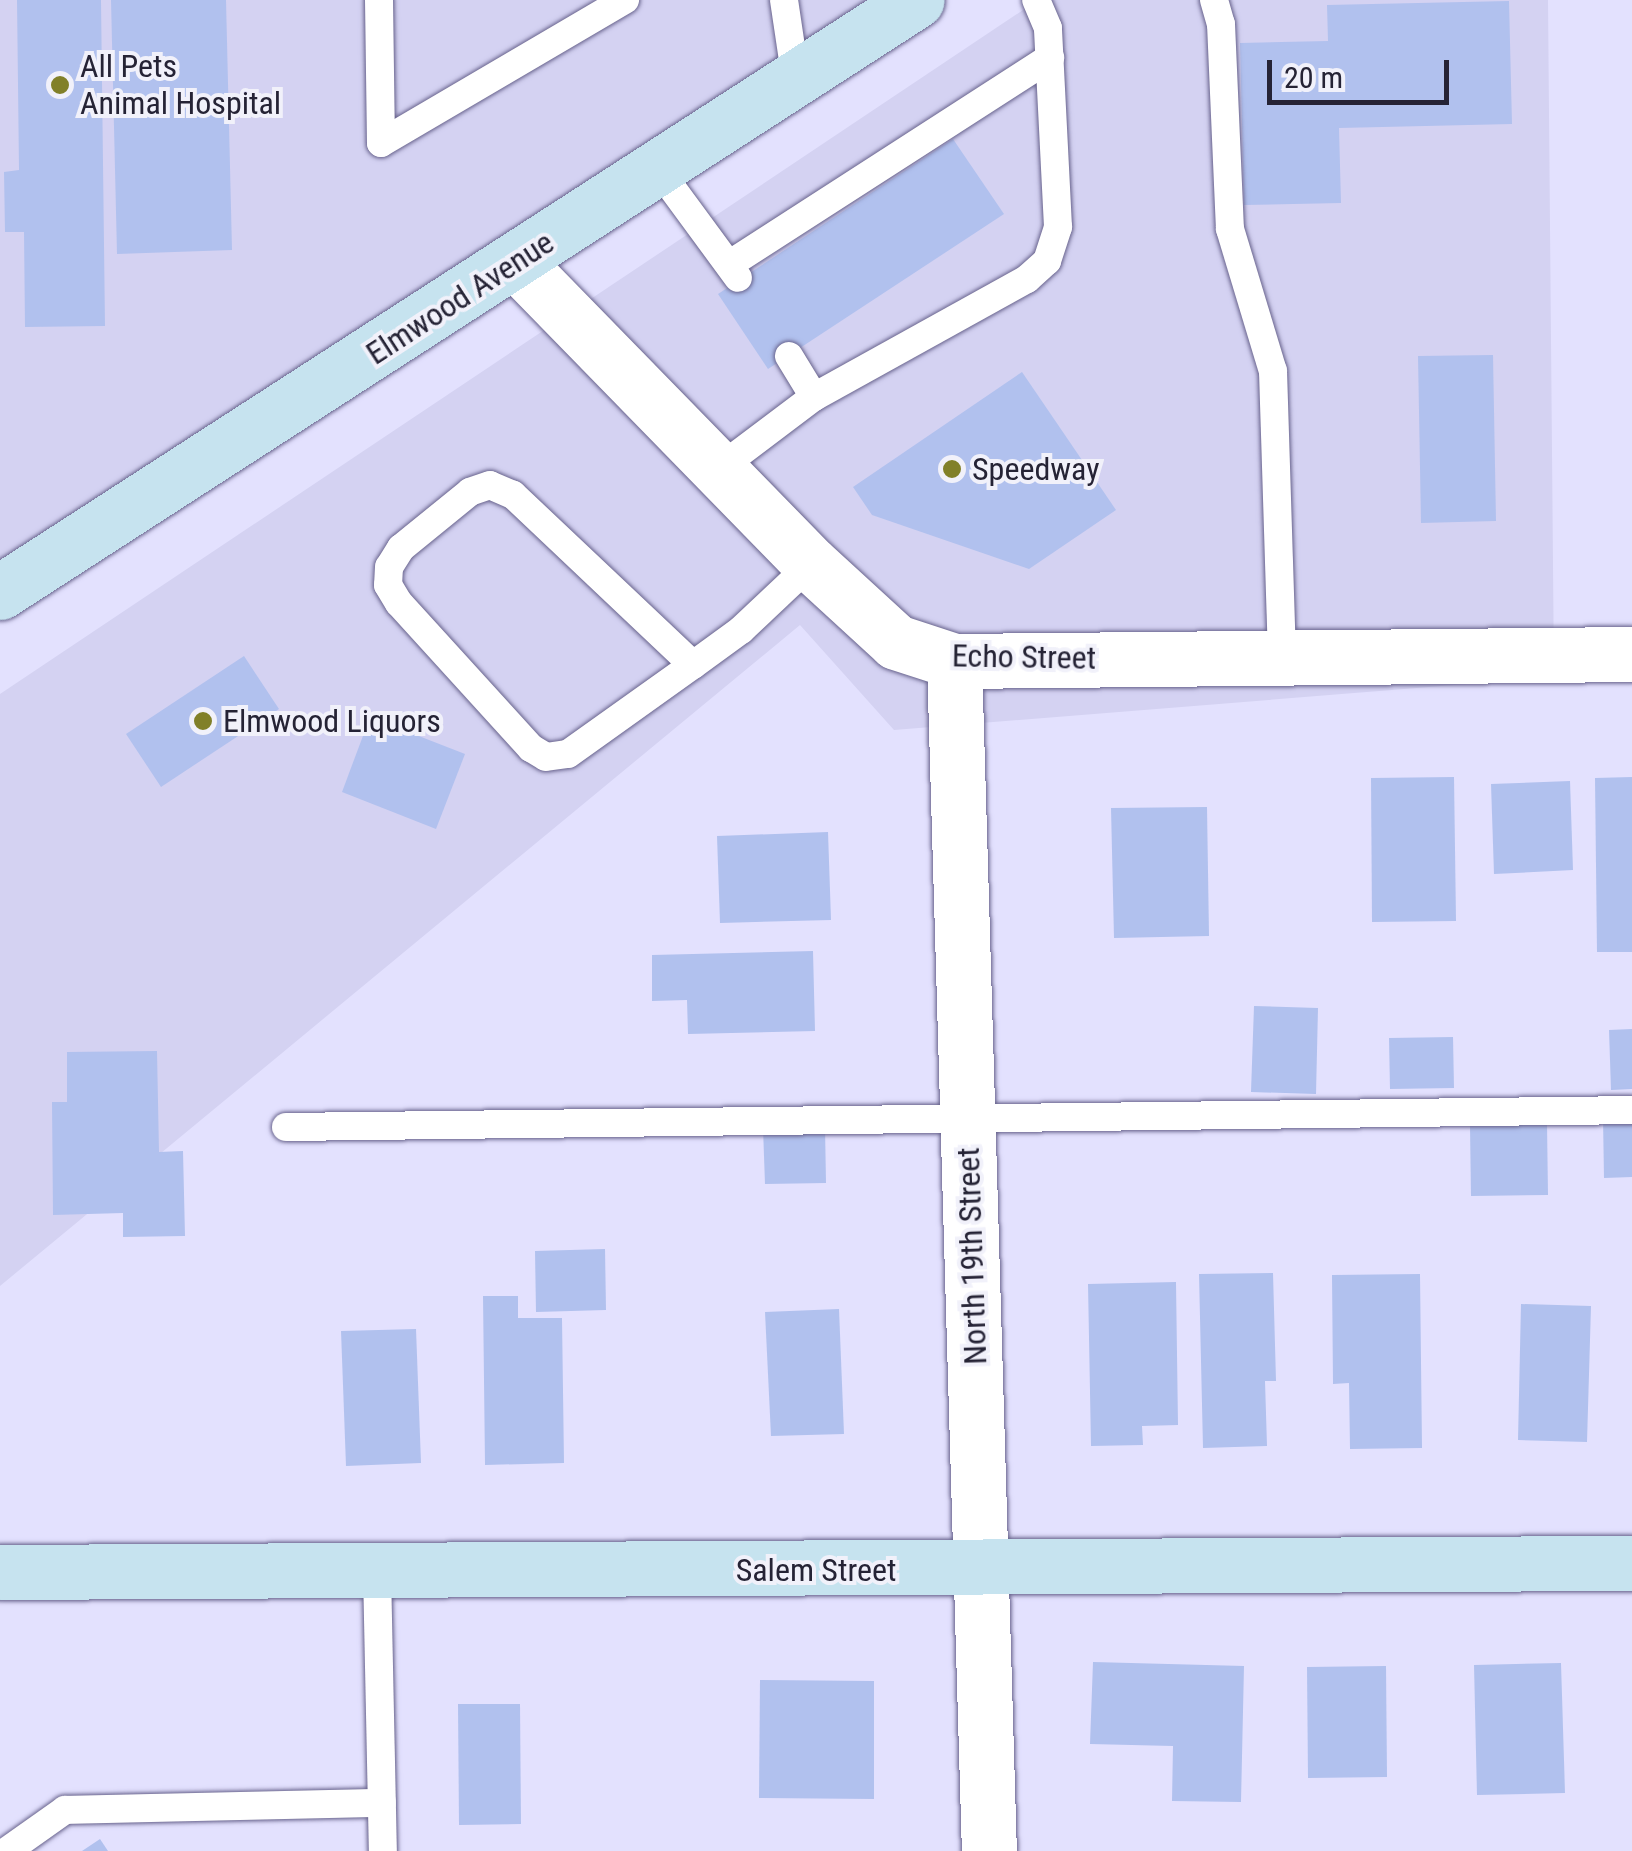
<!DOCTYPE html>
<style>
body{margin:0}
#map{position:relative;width:1632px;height:1851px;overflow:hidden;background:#e3e1fe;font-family:"Roboto Condensed",sans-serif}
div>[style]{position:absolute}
.built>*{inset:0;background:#d4d2f2}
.building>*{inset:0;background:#b1c1ee}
.roads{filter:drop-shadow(0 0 2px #67628c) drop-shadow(0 0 2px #67628c)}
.service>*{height:28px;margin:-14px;padding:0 14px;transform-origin:14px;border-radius:14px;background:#fff}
.minor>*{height:55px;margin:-27.5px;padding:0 27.5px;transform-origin:27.5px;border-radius:27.5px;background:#fff}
.secondary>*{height:55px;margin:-27.5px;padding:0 27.5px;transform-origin:27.5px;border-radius:27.5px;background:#c6e3ef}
.dots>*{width:28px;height:28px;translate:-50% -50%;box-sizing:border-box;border:5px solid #f1f1fa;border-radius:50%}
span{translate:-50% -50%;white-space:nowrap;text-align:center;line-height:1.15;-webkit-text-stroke:8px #f1f1fa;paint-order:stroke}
.poi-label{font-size:32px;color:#252335}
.left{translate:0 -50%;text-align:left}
.street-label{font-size:32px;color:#252335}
.scale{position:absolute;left:1267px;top:60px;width:182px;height:45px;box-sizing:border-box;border:5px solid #252335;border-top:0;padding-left:12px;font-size:30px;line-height:35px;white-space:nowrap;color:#252335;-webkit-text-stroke:8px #f1f1fa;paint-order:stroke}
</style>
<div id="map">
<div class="built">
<i style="clip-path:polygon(0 0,917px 0,0 592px)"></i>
<i style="clip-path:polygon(1038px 0,1548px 0,1554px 677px,894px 730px,800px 625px,0 1286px,0 694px)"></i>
</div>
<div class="building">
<i style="clip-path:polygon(17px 0,101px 0,105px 326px,25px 327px,24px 232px,5px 232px,4px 172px,19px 170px)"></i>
<i style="clip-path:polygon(111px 0,226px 0,232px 250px,117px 254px)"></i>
<i style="clip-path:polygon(1509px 1px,1512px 124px,1339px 128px,1341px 203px,1244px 205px,1240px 43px,1328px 41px,1327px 5px)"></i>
<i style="clip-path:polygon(953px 139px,1004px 214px,768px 369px,718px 294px)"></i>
<i style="clip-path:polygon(1493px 355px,1496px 521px,1421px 523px,1418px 356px)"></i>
<i style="clip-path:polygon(1022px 372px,1116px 510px,1029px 569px,872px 515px,853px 487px)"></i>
<i style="clip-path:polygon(244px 656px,279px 709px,161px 787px,126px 734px)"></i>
<i style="clip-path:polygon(370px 717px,465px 754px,436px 829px,342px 792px)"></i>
<i style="clip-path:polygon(1454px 777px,1456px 921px,1372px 922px,1371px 778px)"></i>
<i style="clip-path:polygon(1632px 777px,1632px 952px,1597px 952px,1595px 778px)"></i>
<i style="clip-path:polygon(1570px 781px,1573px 870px,1494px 874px,1491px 784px)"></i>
<i style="clip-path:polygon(1207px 807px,1209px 936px,1114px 938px,1111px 808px)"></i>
<i style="clip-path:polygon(828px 832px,831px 920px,720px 923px,717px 836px)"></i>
<i style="clip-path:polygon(813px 951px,815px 1031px,688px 1034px,687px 1000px,652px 1001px,652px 955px)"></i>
<i style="clip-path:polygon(1254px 1006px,1318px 1008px,1316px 1094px,1251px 1092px)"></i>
<i style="clip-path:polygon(1632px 1029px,1632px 1089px,1611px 1090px,1609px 1030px)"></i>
<i style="clip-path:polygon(1453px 1037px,1454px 1088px,1390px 1089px,1389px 1038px)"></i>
<i style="clip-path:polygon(157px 1051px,159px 1152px,183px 1151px,185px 1236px,123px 1237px,123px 1213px,53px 1215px,52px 1102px,67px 1102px,67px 1052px)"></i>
<i style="clip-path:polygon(1603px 1118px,1632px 1118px,1632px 1177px,1604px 1178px)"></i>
<i style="clip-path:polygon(1547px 1124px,1548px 1195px,1471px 1196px,1470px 1126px)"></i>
<i style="clip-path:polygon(825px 1127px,826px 1183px,765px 1184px,763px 1128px)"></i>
<i style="clip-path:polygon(605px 1249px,606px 1310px,536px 1312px,535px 1251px)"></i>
<i style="clip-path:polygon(1273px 1273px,1276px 1381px,1265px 1381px,1267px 1446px,1203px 1448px,1199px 1274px)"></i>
<i style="clip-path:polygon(1420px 1274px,1422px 1448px,1350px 1449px,1349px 1383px,1333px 1384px,1332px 1275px)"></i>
<i style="clip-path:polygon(1176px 1282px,1178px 1425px,1142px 1426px,1143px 1445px,1091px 1446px,1088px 1284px)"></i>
<i style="clip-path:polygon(483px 1296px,518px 1296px,518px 1318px,562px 1318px,564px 1463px,485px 1465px)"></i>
<i style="clip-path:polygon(1521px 1304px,1591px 1306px,1587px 1442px,1518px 1440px)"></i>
<i style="clip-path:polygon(839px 1309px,844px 1434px,771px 1436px,765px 1312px)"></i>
<i style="clip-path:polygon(416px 1329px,421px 1463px,346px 1466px,341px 1331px)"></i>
<i style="clip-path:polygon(1093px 1662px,1244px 1666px,1241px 1802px,1172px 1801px,1173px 1746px,1090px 1744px)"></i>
<i style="clip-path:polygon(1561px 1663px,1565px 1793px,1477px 1795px,1474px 1665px)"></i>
<i style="clip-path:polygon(1386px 1666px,1387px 1777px,1308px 1778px,1307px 1667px)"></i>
<i style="clip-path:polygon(760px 1680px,874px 1681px,874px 1799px,759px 1798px)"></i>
<i style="clip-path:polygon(458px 1704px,520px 1704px,521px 1824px,459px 1825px)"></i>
<i style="clip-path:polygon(100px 1839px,108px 1851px,82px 1851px)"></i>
</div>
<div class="roads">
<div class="service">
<i style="left:379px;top:0;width:143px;rotate:89.2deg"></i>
<i style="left:381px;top:143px;width:283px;rotate:-30.4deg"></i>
<i style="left:784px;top:0;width:81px;rotate:81.5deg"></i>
<i style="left:1214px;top:0;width:25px;rotate:74deg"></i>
<i style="left:1221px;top:24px;width:205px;rotate:87.5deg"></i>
<i style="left:1230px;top:229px;width:148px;rotate:73.2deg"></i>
<i style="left:1273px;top:371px;width:287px;rotate:88.2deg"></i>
<i style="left:658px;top:169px;width:135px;rotate:53.7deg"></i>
<i style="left:730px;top:264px;width:381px;rotate:-32.8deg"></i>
<i style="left:789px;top:356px;width:48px;rotate:58.6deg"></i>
<i style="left:721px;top:467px;width:116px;rotate:-37deg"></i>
<i style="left:814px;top:397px;width:244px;rotate:-29deg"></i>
<i style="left:1027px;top:279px;width:27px;rotate:-42deg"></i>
<i style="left:1047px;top:261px;width:36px;rotate:-72deg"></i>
<i style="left:1058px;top:227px;width:199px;rotate:-92.9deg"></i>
<i style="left:1048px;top:28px;width:30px;rotate:-113deg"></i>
<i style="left:693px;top:665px;width:248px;rotate:-136.6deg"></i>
<i style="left:513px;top:495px;width:25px;rotate:-157deg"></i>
<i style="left:490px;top:485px;width:21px;rotate:161deg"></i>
<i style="left:470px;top:492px;width:89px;rotate:140.9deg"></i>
<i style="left:401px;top:548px;width:22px;rotate:122deg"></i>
<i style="left:389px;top:567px;width:18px;rotate:93deg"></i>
<i style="left:388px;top:585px;width:21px;rotate:59deg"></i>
<i style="left:399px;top:603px;width:196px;rotate:47.7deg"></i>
<i style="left:531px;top:748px;width:17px;rotate:31deg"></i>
<i style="left:546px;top:757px;width:22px;rotate:-8deg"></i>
<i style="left:568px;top:754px;width:153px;rotate:-35.5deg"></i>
<i style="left:693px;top:665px;width:59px;rotate:-36.1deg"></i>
<i style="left:741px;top:630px;width:96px;rotate:-43.3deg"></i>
<i style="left:286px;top:1127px;width:1346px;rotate:-0.72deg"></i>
<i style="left:377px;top:1571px;width:280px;rotate:88.8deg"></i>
<i style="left:7px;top:1851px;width:71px;rotate:-35.3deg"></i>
<i style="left:65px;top:1810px;width:317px;rotate:-1.3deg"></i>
</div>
<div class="minor">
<i style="left:516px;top:262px;width:422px;rotate:45.7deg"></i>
<i style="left:811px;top:564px;width:115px;rotate:42.5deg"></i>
<i style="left:896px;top:642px;width:61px;rotate:18.1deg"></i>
<i style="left:954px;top:661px;width:678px;rotate:-0.59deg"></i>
<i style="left:954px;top:661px;width:1191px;rotate:88.32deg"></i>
</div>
<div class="secondary">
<i style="left:0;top:592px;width:1091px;rotate:-32.85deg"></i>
<i style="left:0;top:1572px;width:1632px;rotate:-0.32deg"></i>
</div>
</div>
<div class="dots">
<i style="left:60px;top:85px;background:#818029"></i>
<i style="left:952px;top:469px;background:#818029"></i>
<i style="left:203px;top:721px;background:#818029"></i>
</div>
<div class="poi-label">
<span class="left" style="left:80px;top:85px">All Pets<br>Animal Hospital</span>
<span class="left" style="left:972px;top:469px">Speedway</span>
<span class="left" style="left:223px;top:721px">Elmwood Liquors</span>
</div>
<div class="street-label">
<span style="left:460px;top:298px;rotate:-33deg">Elmwood Avenue</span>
<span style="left:1024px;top:657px;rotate:1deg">Echo Street</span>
<span style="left:972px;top:1256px;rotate:-92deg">North 19th Street</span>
<span style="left:816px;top:1570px">Salem Street</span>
</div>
<div class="scale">20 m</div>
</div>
